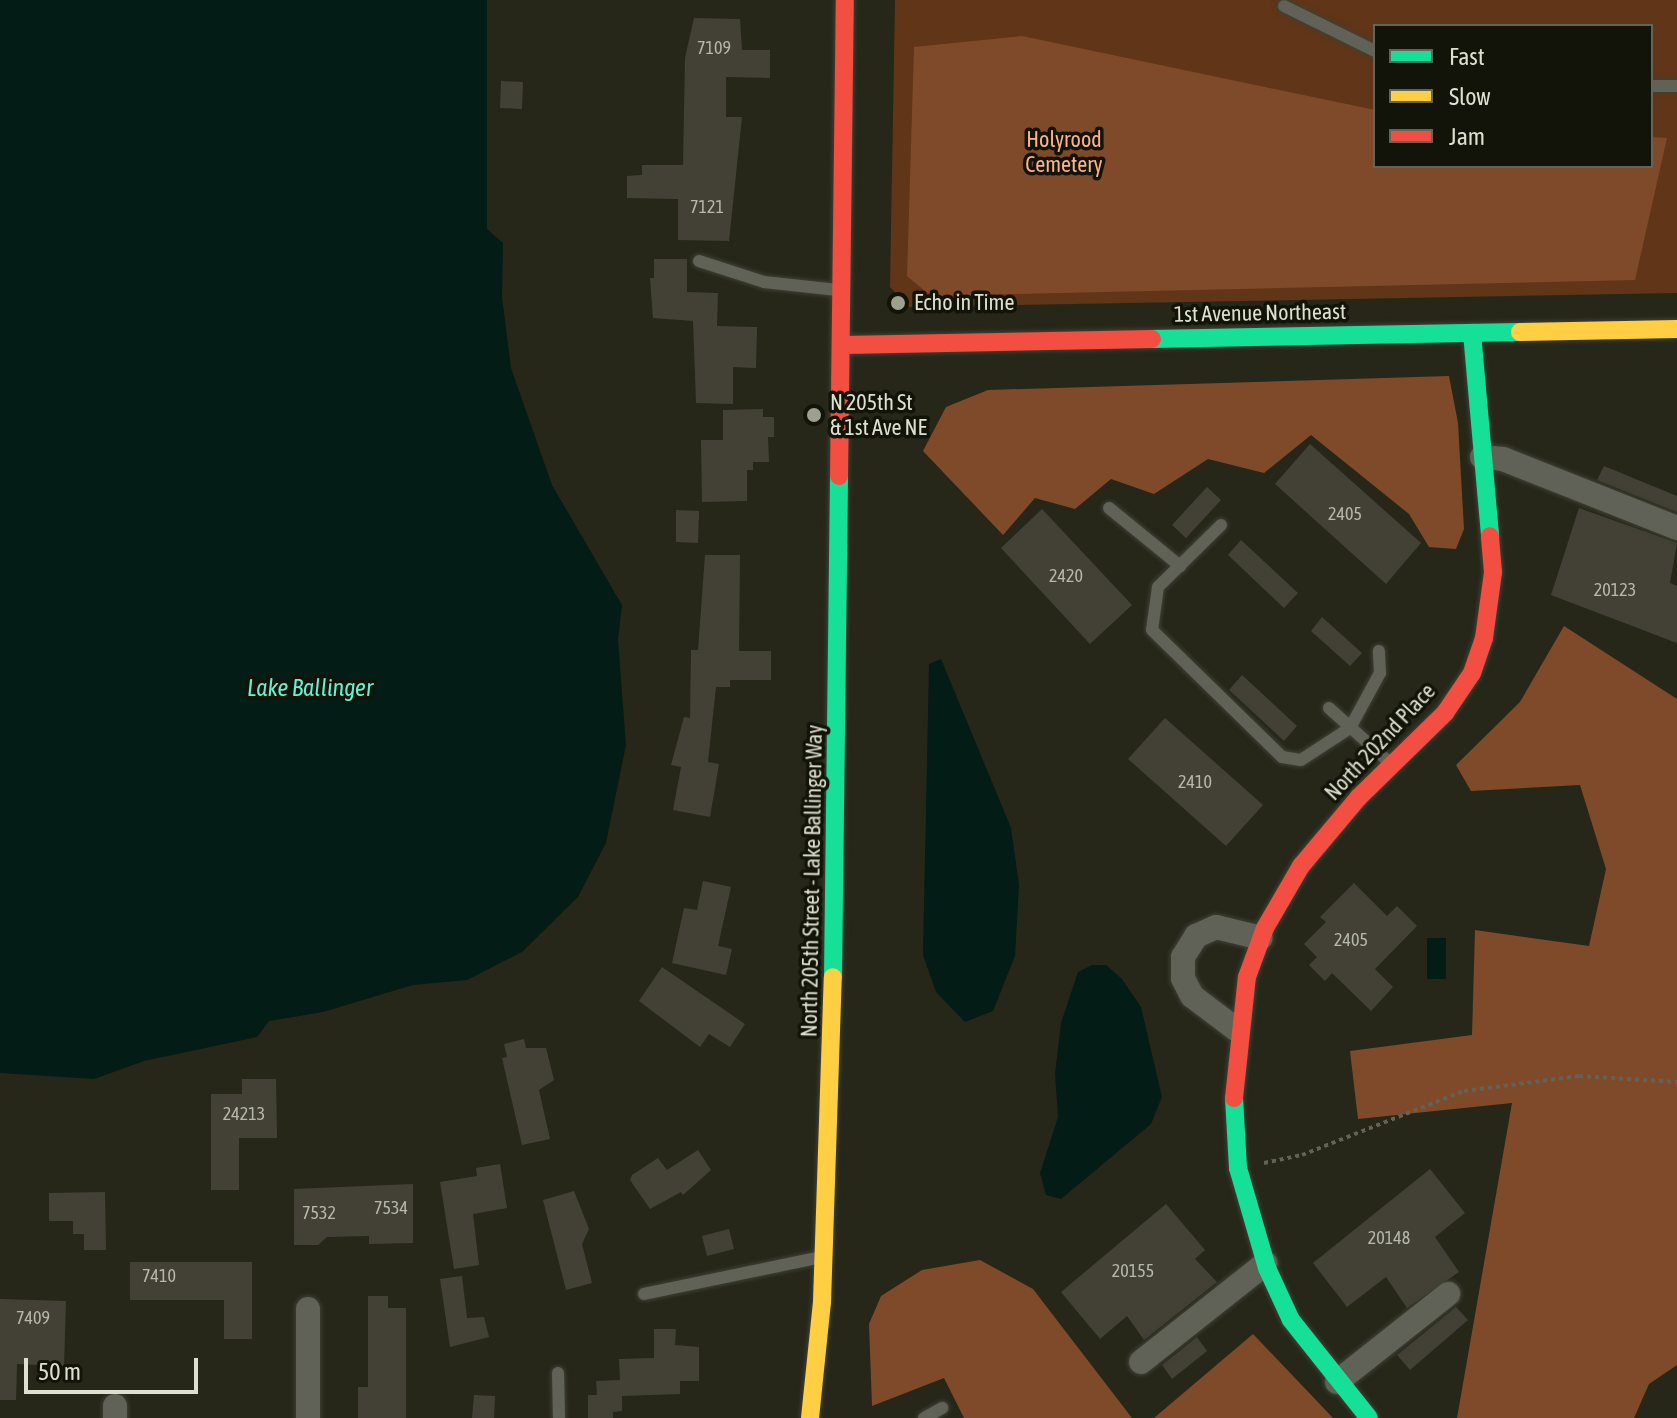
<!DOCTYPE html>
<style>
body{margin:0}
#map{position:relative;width:1677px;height:1418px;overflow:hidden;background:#262719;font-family:"Asap Condensed",sans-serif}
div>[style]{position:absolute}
.green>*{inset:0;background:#613517}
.forest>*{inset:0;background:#7f4a29}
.water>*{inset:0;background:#031c15}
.building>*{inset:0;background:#434136}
.path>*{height:4px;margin-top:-2px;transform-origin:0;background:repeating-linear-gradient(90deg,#626258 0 4px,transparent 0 8px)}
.roads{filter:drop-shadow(0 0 2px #3f4135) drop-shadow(0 0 2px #3f4135)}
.lane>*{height:12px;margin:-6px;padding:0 6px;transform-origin:6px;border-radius:6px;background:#616257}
.street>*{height:24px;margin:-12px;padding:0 12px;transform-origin:12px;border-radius:12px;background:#616257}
.fast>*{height:18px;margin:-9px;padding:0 9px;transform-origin:9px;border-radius:9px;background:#16e098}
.slow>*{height:18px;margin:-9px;padding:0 9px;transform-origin:9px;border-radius:9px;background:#ffcf43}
.jam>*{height:18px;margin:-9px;padding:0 9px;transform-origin:9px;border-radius:9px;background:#f24e42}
.dots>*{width:22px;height:22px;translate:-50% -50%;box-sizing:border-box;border:4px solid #131409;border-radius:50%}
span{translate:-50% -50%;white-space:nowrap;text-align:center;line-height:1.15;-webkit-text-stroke:7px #131409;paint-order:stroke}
.number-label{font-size:18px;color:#b6b8a9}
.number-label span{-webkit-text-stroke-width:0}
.park-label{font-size:22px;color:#fcb38b}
.poi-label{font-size:22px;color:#dddfcf}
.left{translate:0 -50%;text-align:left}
.street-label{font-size:22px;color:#dddfcf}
.water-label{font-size:24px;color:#69f0d2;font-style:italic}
.legend{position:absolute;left:1373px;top:24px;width:280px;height:144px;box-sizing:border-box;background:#131409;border:2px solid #646558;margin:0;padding:10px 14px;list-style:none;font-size:24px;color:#dddfcf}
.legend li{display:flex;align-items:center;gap:16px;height:40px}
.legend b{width:40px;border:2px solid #646558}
.scale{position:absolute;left:24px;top:1358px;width:174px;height:36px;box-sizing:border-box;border:4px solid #dddfcf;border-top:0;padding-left:10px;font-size:24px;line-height:28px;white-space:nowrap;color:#dddfcf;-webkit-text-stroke:6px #131409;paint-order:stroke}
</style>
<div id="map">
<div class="green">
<i style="clip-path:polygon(evenodd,895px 0,1677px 0,1677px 293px,909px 307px,890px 287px,895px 0,1375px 26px,1651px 26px,1651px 166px,1375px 166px,1375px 26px)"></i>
</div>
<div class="forest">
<i style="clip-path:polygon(1022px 36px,1375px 110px,1375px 166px,1651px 166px,1651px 137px,1667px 138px,1635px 280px,931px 296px,907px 276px,914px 47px)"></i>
<i style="clip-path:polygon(1449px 376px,1458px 423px,1464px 529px,1456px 549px,1429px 547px,1409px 514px,1311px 435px,1264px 473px,1208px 459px,1154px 494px,1111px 479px,1075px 509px,1035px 498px,1003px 535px,923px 451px,946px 407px,988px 390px)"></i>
<i style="clip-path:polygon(1564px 626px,1677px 699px,1677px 1365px,1649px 1384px,1634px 1418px,1457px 1418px,1512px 1103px,1358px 1119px,1350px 1051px,1472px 1035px,1475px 930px,1589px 946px,1606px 869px,1580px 785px,1471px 791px,1456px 765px,1520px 702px)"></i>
<i style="clip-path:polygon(980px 1260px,1033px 1289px,1132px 1418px,964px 1418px,944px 1378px,872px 1406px,869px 1324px,881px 1296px,922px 1270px)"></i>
<i style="clip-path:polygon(1253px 1334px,1333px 1418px,1154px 1418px)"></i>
</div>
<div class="water">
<i style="clip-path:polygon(0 0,487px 0,487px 229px,503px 243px,502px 297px,511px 368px,552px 485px,622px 605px,618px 640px,626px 745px,606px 843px,578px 897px,522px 952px,467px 980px,413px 985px,323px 1012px,269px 1021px,257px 1037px,144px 1061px,94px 1079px,0 1073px)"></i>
<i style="clip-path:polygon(941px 659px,1011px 828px,1019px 885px,1015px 956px,993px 1011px,965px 1022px,936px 992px,923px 955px,929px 664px)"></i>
<i style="clip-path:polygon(1427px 938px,1446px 938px,1446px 979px,1427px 979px)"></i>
<i style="clip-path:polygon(1092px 965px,1106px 965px,1122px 979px,1141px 1007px,1162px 1097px,1151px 1124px,1061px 1199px,1046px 1195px,1040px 1173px,1058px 1117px,1055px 1074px,1061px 1023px,1078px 972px)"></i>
</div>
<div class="building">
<i style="clip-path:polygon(694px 18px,740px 19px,742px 50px,770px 50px,770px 78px,726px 77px,726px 117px,742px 117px,729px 241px,678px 240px,678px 199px,627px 198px,627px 176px,642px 175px,642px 165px,683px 165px,685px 58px)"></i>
<i style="clip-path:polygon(501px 81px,523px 82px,522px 109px,500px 108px)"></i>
<i style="clip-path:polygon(654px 259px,687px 259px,687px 292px,718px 293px,717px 326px,757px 327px,756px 368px,733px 367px,733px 404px,696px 403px,693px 321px,653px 318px,650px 278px,654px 278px)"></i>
<i style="clip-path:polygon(763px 409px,763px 417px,774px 417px,774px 437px,768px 437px,769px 462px,753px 462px,753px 470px,747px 470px,747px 501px,702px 502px,701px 440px,723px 440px,723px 410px)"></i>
<i style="clip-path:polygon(1310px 444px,1421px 543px,1386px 584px,1275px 484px)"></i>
<i style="clip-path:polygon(1604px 466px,1677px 496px,1677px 512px,1597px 480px)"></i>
<i style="clip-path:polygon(1207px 487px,1221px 500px,1186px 538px,1172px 525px)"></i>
<i style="clip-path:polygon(1579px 508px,1677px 543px,1670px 583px,1677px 586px,1677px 643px,1551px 595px)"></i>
<i style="clip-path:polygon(1042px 509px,1132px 605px,1090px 644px,1001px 548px)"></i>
<i style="clip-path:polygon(676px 510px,699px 511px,698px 543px,676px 542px)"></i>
<i style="clip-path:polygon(1241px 540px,1298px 593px,1284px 608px,1228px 555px)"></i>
<i style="clip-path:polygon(705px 555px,740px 555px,739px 651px,771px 651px,771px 680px,730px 680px,730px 687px,716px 687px,708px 762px,719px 764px,710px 817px,673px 810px,681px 767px,671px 765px,684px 717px,690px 718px,691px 650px,698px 650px)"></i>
<i style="clip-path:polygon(1322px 617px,1362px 653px,1350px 666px,1311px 631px)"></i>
<i style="clip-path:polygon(1242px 675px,1297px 726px,1284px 741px,1229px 690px)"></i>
<i style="clip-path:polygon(1165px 718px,1263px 805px,1226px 846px,1128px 759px)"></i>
<i style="clip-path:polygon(703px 881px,731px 887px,718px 946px,732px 949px,726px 975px,672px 963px,684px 908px,697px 910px)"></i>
<i style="clip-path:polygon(1354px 883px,1387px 916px,1397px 906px,1417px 926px,1375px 969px,1393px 987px,1371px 1011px,1332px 973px,1325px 981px,1309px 965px,1317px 957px,1304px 944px,1326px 922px,1320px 917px)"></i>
<i style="clip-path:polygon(662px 967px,745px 1024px,730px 1047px,709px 1034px,700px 1047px,639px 1001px)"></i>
<i style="clip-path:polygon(524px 1039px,526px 1048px,546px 1048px,554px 1080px,539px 1090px,550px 1139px,522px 1145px,502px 1058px,507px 1057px,504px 1044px)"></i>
<i style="clip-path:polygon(242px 1079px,276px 1079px,277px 1138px,239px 1138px,239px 1190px,211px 1190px,211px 1094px,242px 1094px)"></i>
<i style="clip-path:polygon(698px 1150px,711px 1170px,683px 1195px,681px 1192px,650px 1209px,630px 1180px,632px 1175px,658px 1158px,667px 1170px)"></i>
<i style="clip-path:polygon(500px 1164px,507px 1208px,473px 1214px,479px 1265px,454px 1269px,440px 1182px,477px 1176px,476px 1168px)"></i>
<i style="clip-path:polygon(1430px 1169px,1465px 1213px,1435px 1237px,1459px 1272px,1407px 1308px,1386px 1277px,1347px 1307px,1313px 1263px)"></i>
<i style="clip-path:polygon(413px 1184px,413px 1243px,369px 1244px,369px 1236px,327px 1237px,318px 1245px,294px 1245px,294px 1189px)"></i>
<i style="clip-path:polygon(574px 1191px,589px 1229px,582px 1244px,592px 1283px,566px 1290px,543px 1200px)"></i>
<i style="clip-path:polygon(105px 1192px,106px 1250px,84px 1250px,84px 1234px,73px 1234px,73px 1221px,49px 1221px,49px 1193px)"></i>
<i style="clip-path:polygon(1166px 1204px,1205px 1250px,1195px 1259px,1217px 1282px,1144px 1340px,1127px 1316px,1100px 1339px,1061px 1292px)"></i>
<i style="clip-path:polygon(729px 1229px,734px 1249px,707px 1256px,702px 1236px)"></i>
<i style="clip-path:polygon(130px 1262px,252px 1262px,252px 1339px,224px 1339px,224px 1300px,130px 1300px)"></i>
<i style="clip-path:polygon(462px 1276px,467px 1318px,484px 1317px,489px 1337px,450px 1347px,440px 1279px)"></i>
<i style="clip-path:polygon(368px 1296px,388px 1296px,388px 1308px,406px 1308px,406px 1418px,358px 1418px,358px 1387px,368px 1387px)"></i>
<i style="clip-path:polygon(0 1299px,66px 1301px,64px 1366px,17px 1364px,16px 1400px,0 1400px)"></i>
<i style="clip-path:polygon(1456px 1307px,1468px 1320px,1410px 1370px,1397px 1355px)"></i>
<i style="clip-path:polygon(654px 1329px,676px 1329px,675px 1345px,699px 1347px,699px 1381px,680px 1381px,680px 1394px,622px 1396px,622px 1411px,613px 1412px,613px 1418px,588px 1418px,588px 1395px,597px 1395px,596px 1381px,620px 1380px,619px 1359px,654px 1358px)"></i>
<i style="clip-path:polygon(1197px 1337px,1207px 1351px,1172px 1379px,1162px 1365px)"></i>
<i style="clip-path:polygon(474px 1395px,495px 1396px,494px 1418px,472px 1418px)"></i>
</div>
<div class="path">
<i style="left:1264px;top:1163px;width:39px;rotate:-12deg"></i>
<i style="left:1302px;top:1155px;width:174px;rotate:-21.6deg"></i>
<i style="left:1464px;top:1091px;width:116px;rotate:-7.4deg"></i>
<i style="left:1579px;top:1076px;width:98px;rotate:3.5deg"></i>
</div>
<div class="roads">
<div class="lane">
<i style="left:1284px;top:6px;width:102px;rotate:26.3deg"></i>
<i style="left:1651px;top:86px;width:26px"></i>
<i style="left:699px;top:261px;width:68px;rotate:17.9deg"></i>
<i style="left:764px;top:282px;width:74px;rotate:6.2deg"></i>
<i style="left:1109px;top:508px;width:92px;rotate:39.2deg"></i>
<i style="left:1221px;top:525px;width:88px;rotate:135.5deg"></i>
<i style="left:1158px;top:587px;width:43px;rotate:97.9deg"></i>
<i style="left:1152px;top:630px;width:182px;rotate:44.3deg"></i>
<i style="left:1282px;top:757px;width:19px;rotate:9deg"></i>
<i style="left:1301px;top:760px;width:59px;rotate:-33.1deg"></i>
<i style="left:1350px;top:728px;width:63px;rotate:-61.4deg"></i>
<i style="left:1380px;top:673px;width:22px;rotate:-93deg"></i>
<i style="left:1329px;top:708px;width:82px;rotate:42deg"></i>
<i style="left:644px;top:1294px;width:181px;rotate:-11.8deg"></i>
<i style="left:558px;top:1373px;width:45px;rotate:88.7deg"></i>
<i style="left:924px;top:1418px;width:21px;rotate:-29deg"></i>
</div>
<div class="street">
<i style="left:1482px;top:457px;width:21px;rotate:5deg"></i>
<i style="left:1503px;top:459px;width:187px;rotate:21.6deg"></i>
<i style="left:1237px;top:1030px;width:56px;rotate:-142.9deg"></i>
<i style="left:1192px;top:996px;width:20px;rotate:-117deg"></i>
<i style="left:1183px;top:978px;width:21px;rotate:-90deg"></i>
<i style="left:1183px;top:957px;width:25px;rotate:-58deg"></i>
<i style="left:1196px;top:936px;width:22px;rotate:-24deg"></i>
<i style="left:1216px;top:927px;width:46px;rotate:13.7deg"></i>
<i style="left:308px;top:1309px;width:109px;rotate:90deg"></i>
<i style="left:1141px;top:1362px;width:159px;rotate:-38.4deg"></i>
<i style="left:1337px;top:1382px;width:142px;rotate:-38.4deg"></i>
<i style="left:115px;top:1406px;width:12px;rotate:90deg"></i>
</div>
<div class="fast">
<i style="left:1472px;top:333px;width:204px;rotate:84.9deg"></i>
<i style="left:1152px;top:339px;width:368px;rotate:-1.1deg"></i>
<i style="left:833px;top:977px;width:501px;rotate:-89.31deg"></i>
<i style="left:1234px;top:1098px;width:70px;rotate:86.7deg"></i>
<i style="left:1238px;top:1168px;width:104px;rotate:73.8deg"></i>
<i style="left:1267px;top:1268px;width:57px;rotate:65.2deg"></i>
<i style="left:1291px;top:1320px;width:125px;rotate:51.5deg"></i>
</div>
<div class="slow">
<i style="left:1520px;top:332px;width:157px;rotate:-1.1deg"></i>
<i style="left:810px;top:1418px;width:117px;rotate:-84.1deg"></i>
<i style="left:822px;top:1302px;width:325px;rotate:-88.1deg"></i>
</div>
<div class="jam">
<i style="left:844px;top:345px;width:308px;rotate:-1.1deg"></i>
<i style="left:839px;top:476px;width:476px;rotate:-89.3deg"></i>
<i style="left:1234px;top:1098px;width:122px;rotate:-83.9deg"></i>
<i style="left:1247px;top:977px;width:52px;rotate:-69.8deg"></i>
<i style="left:1265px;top:928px;width:72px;rotate:-59.9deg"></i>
<i style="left:1301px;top:866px;width:89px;rotate:-50deg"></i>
<i style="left:1358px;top:798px;width:122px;rotate:-44.3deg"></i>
<i style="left:1445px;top:713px;width:48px;rotate:-56deg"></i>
<i style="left:1472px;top:673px;width:37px;rotate:-71deg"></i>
<i style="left:1484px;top:638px;width:67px;rotate:-82.2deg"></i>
<i style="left:1493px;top:572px;width:36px;rotate:-95deg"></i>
</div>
</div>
<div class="dots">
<i style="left:898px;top:303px;background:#9d9f8f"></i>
<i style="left:814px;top:415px;background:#9d9f8f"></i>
</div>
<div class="number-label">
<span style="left:714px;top:48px">7109</span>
<span style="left:707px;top:207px">7121</span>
<span style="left:1345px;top:514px">2405</span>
<span style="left:1066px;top:576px">2420</span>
<span style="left:1615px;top:590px">20123</span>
<span style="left:1195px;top:782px">2410</span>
<span style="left:1351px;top:940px">2405</span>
<span style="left:244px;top:1114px">24213</span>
<span style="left:391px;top:1208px">7534</span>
<span style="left:319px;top:1213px">7532</span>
<span style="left:1389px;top:1238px">20148</span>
<span style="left:1133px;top:1271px">20155</span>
<span style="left:159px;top:1276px">7410</span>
<span style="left:33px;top:1318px">7409</span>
</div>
<div class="park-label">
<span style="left:1064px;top:152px">Holyrood<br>Cemetery</span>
</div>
<div class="poi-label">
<span class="left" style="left:914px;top:303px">Echo in Time</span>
<span class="left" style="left:830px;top:415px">N 205th St<br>&amp; 1st Ave NE</span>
</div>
<div class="street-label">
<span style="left:1260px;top:313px;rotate:-1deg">1st Avenue Northeast</span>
<span style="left:1380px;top:742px;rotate:-47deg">North 202nd Place</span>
<span style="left:812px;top:881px;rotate:-89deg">North 205th Street - Lake Ballinger Way</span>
</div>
<div class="water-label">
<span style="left:310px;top:688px">Lake Ballinger</span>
</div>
<ul class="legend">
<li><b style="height:10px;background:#16e098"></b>Fast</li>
<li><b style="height:10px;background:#ffcf43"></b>Slow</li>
<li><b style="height:10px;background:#f24e42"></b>Jam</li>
</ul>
<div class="scale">50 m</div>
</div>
